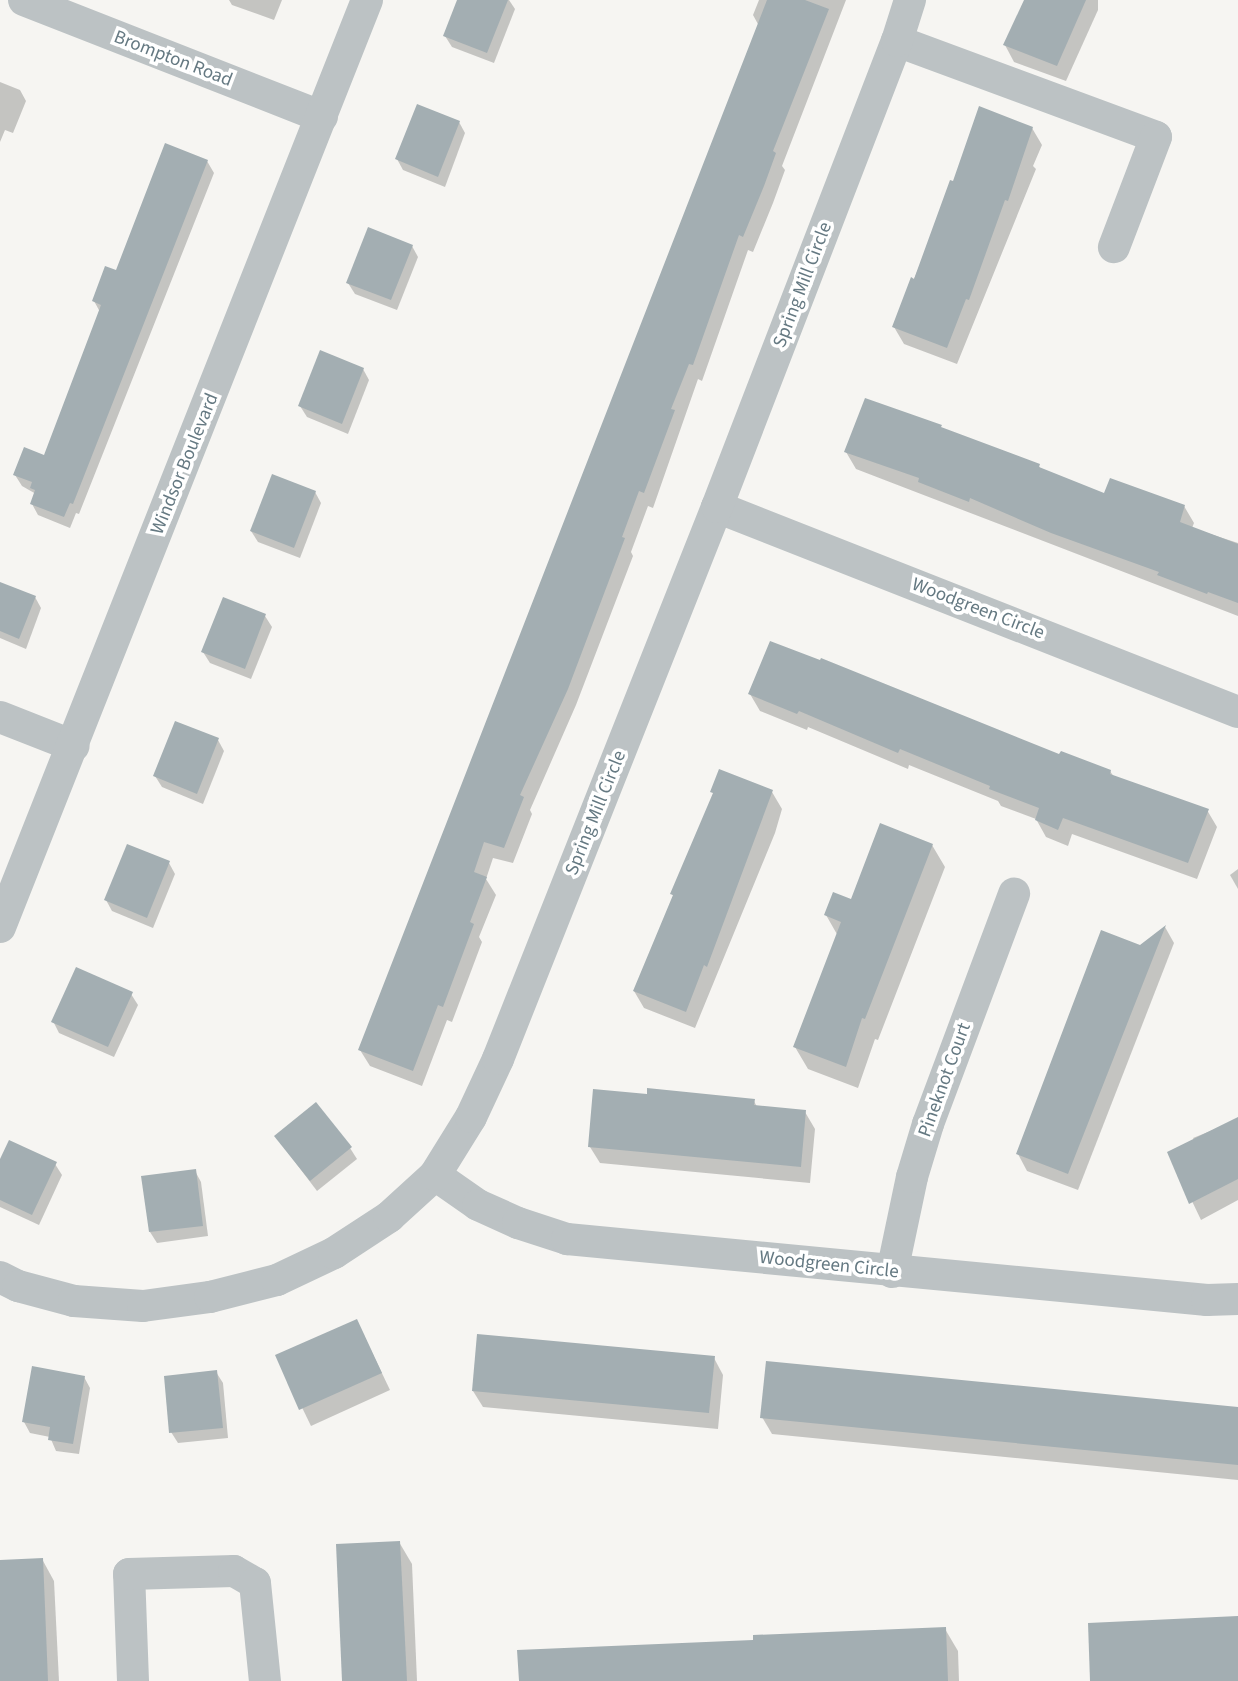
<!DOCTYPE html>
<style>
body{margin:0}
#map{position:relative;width:1238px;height:1681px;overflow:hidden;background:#f6f5f2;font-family:"Source Sans 3",sans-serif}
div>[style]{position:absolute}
.shadow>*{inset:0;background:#0003}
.building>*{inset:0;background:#a3aeb2}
.minor>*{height:32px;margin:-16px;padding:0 16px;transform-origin:16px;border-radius:16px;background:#bcc2c4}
span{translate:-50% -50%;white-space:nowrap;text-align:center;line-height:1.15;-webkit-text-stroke:7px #fff;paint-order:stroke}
.street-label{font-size:19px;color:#657982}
</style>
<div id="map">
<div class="shadow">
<i style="clip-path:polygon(229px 0,282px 0,274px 20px,232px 5px)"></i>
<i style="clip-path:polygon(459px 0,509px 0,515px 9px,494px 63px,452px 47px,445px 36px)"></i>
<i style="clip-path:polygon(759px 0,846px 0,782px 166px,785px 170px,773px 203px,753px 252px,748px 250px,702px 381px,698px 379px,653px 508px,648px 506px,631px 552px,633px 556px,576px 705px,530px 810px,532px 814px,513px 863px,493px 858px,486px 879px,496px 895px,479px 937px,482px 942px,452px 1022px,447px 1020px,422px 1086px,370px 1066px,360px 1050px,759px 26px,753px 15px)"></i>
<i style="clip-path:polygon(1025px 0,1098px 0,1098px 10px,1066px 81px,1014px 62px,1005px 45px)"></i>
<i style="clip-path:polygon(0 82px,20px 90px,26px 101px,13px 133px,5px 130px,0 142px)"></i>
<i style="clip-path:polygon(459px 122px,465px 133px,445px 187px,403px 170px,397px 159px)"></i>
<i style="clip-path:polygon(1032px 128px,1042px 145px,1033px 166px,1036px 169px,957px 364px,904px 344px,894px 327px,954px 183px)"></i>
<i style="clip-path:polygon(207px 161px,214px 173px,79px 514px,76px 513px,70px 528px,38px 515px,32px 504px,36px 494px,22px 486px,15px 475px,45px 457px,100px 312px,94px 301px)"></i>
<i style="clip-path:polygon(412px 246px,418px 257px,397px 310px,355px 294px,348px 283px)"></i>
<i style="clip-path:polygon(363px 369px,369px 380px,348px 434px,307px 417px,300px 406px)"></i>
<i style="clip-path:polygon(943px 430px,1039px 466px,1041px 470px,1105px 495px,1184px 506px,1194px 523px,1192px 528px,1238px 543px,1238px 616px,856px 469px,846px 452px)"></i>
<i style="clip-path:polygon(315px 492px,321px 503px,300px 558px,258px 542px,251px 531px)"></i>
<i style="clip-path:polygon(0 583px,35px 597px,41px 608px,26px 649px,0 638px)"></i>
<i style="clip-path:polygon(265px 616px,272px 627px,251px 679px,210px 663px,203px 652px)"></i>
<i style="clip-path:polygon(750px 694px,1060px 756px,1110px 771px,1114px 777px,1207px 810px,1217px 827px,1197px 879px,1072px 834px,1068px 846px,1046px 837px,1036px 819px,1001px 806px,998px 801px,909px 765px,908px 769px,808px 727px,807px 730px,760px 711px)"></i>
<i style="clip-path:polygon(218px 740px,224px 751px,203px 804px,162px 787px,155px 776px)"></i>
<i style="clip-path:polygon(772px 792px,782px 809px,775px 833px,695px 1028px,644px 1008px,634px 991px,674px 897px,672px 894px)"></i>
<i style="clip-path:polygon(932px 845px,945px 867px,878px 1040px,875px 1039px,858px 1088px,808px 1069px,795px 1047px,838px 936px,826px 915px,852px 901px)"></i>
<i style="clip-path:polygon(169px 863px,175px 874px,153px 928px,112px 911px,106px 900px)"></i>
<i style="clip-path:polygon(1238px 869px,1238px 889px,1230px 875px)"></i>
<i style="clip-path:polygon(1165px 927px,1174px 943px,1078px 1190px,1027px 1171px,1018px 1154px,1141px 947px)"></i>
<i style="clip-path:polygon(131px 994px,138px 1005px,114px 1057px,59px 1033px,53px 1021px)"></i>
<i style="clip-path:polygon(754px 1101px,757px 1107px,805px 1112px,815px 1129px,810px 1183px,600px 1163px,590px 1147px)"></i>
<i style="clip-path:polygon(1238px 1120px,1238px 1200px,1201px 1220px,1169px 1153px,1195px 1142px,1193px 1138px)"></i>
<i style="clip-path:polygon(276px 1137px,350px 1148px,357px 1159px,317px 1191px)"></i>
<i style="clip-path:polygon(0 1163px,55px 1164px,62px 1175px,39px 1225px,0 1207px)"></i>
<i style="clip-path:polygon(195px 1171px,201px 1182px,208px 1236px,157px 1243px,150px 1232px)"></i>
<i style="clip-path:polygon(357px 1321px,390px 1390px,311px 1426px,277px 1356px)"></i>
<i style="clip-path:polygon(714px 1358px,723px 1375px,718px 1429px,483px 1407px,473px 1391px)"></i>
<i style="clip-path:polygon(216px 1372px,223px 1383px,228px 1438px,178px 1443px,171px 1432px)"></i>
<i style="clip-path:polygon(84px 1377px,90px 1388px,79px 1454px,56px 1451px,50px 1437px,30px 1433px,24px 1422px)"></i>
<i style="clip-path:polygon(1238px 1408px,1238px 1480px,772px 1434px,762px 1417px)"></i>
<i style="clip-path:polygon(399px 1542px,412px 1564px,417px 1681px,344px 1681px)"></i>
<i style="clip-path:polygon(42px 1559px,54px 1581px,59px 1681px,0 1681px,0 1561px)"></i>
<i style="clip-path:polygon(945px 1629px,958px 1651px,959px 1681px,520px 1681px,755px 1642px)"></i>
</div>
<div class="building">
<i style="clip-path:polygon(457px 0,508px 0,487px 53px,443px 36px)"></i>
<i style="clip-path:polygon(767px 0,805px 0,829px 9px,773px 151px,776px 153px,764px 186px,743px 237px,739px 235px,693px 365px,689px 364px,671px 409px,675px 410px,644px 493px,639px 491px,622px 537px,625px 538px,568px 689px,520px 795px,524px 797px,504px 848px,484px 842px,474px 872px,487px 877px,470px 922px,474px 924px,443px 1007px,438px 1005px,413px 1071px,358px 1050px)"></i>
<i style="clip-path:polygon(1024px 0,1086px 0,1057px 66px,1003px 45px)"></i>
<i style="clip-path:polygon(417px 104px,460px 121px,438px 177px,395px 159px)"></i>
<i style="clip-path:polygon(979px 106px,1033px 127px,1008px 201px,1005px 200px,969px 300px,966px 299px,947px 348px,892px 327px,911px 277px,914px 279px,950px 180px,953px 181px)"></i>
<i style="clip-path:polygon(165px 143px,208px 160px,73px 504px,70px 503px,64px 517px,30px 504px,35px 490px,30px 488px,32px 482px,13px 475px,24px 447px,44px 455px,101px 305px,92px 301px,105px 266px,116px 270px)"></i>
<i style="clip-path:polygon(368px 227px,413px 245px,391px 300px,346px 283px)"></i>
<i style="clip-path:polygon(320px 350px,364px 368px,342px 424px,298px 406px)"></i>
<i style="clip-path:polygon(865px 398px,942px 425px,941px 427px,1040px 464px,1039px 467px,1104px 493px,1110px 478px,1185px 505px,1180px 522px,1238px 544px,1238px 603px,1208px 592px,1207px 594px,1157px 575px,1159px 572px,1051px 533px,970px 498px,969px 502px,918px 482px,919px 478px,844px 452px)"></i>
<i style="clip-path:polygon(272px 474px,316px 491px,294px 548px,250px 531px)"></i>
<i style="clip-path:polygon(0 582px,36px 596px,19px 639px,0 631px)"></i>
<i style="clip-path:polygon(223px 597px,266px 614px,245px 669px,201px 652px)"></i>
<i style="clip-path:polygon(770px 641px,820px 660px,821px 658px,1059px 754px,1061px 751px,1111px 770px,1110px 774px,1209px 809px,1188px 863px,1063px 818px,1058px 830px,1035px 820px,1039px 808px,989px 789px,990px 786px,900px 749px,898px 753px,799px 711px,797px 714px,748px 694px)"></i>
<i style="clip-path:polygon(175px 721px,219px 738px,197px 794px,153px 776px)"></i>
<i style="clip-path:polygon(719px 769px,773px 790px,707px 967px,704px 965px,686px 1012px,633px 991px,673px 895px,670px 894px,713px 793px,710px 792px)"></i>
<i style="clip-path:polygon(880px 823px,933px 844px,865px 1019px,862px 1018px,846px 1067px,793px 1047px,841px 922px,824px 915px,833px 892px,851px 899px)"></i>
<i style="clip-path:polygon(127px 844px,170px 861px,147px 918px,104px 900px)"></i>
<i style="clip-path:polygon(1166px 925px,1068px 1174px,1016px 1154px,1101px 930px,1140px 945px)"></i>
<i style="clip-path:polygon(76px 967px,133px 992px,108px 1047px,51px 1022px)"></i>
<i style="clip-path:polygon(647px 1088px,755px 1099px,754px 1105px,806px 1110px,801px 1167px,588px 1147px,593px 1089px,647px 1094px)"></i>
<i style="clip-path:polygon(316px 1102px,352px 1147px,310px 1181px,274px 1136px)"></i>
<i style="clip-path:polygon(1238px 1117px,1238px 1179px,1189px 1204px,1167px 1152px)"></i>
<i style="clip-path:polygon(9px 1140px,57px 1162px,32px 1215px,0 1200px,0 1159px)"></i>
<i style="clip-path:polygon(196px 1169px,203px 1226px,149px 1232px,141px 1176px)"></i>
<i style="clip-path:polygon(357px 1319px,382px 1373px,299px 1410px,275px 1355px)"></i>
<i style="clip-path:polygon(477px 1334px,715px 1356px,709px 1413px,472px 1391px)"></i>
<i style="clip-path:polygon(766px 1361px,1238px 1407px,1238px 1465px,760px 1418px)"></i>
<i style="clip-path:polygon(32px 1366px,85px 1376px,73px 1444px,48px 1440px,50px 1427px,22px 1422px)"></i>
<i style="clip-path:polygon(217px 1370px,223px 1428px,169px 1433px,164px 1376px)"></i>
<i style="clip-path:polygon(400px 1541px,407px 1681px,342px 1681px,336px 1544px)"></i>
<i style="clip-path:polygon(43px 1558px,48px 1681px,0 1681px,0 1560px)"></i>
<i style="clip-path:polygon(1238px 1616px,1238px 1681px,1090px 1681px,1088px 1623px)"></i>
<i style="clip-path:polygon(946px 1627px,948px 1681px,519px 1681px,517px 1650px,753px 1640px,753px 1635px)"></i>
</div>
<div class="minor">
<i style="left:24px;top:0;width:320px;rotate:21.4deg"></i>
<i style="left:897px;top:41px;width:276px;rotate:20.3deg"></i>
<i style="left:1156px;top:137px;width:118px;rotate:110.9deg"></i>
<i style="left:717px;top:507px;width:560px;rotate:21.48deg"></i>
<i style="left:0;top:717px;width:79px;rotate:21.4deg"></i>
<i style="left:0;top:927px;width:997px;rotate:-68.4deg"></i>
<i style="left:435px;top:1175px;width:52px;rotate:34.9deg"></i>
<i style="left:478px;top:1205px;width:44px;rotate:24.2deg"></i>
<i style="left:518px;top:1223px;width:52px;rotate:18.1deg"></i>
<i style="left:567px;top:1239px;width:643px;rotate:5.44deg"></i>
<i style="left:1207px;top:1300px;width:31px;rotate:-2deg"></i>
<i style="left:892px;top:1272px;width:97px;rotate:-78.1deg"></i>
<i style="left:912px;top:1177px;width:55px;rotate:-73.2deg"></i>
<i style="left:928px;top:1124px;width:246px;rotate:-69.5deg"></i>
<i style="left:0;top:1277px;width:20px;rotate:27deg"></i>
<i style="left:18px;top:1286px;width:58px;rotate:15deg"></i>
<i style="left:74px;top:1301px;width:69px;rotate:4.1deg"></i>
<i style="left:143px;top:1306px;width:68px;rotate:-7.7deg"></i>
<i style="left:210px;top:1297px;width:69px;rotate:-14.2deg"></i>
<i style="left:277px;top:1280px;width:63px;rotate:-25.3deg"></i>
<i style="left:334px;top:1253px;width:66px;rotate:-33.2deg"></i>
<i style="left:389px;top:1217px;width:62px;rotate:-42.4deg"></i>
<i style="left:435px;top:1175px;width:68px;rotate:-58.2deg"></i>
<i style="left:471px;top:1117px;width:64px;rotate:-65deg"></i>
<i style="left:498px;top:1059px;width:594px;rotate:-68.36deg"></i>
<i style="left:717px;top:507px;width:500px;rotate:-68.9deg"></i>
<i style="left:897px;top:41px;width:43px;rotate:-72.4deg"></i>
<i style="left:133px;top:1681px;width:107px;rotate:-92.1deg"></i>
<i style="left:129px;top:1574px;width:105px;rotate:-1.6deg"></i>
<i style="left:234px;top:1571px;width:24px;rotate:30deg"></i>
<i style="left:255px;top:1583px;width:99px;rotate:84.2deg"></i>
</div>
<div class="street-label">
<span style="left:173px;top:59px;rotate:21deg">Brompton Road</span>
<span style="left:803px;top:285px;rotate:-69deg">Spring Mill Circle</span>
<span style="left:185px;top:464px;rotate:-68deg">Windsor Boulevard</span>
<span style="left:978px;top:609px;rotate:21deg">Woodgreen Circle</span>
<span style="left:596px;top:813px;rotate:-68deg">Spring Mill Circle</span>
<span style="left:945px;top:1080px;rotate:-70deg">Pineknot Court</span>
<span style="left:829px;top:1265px;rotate:6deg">Woodgreen Circle</span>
</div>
</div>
